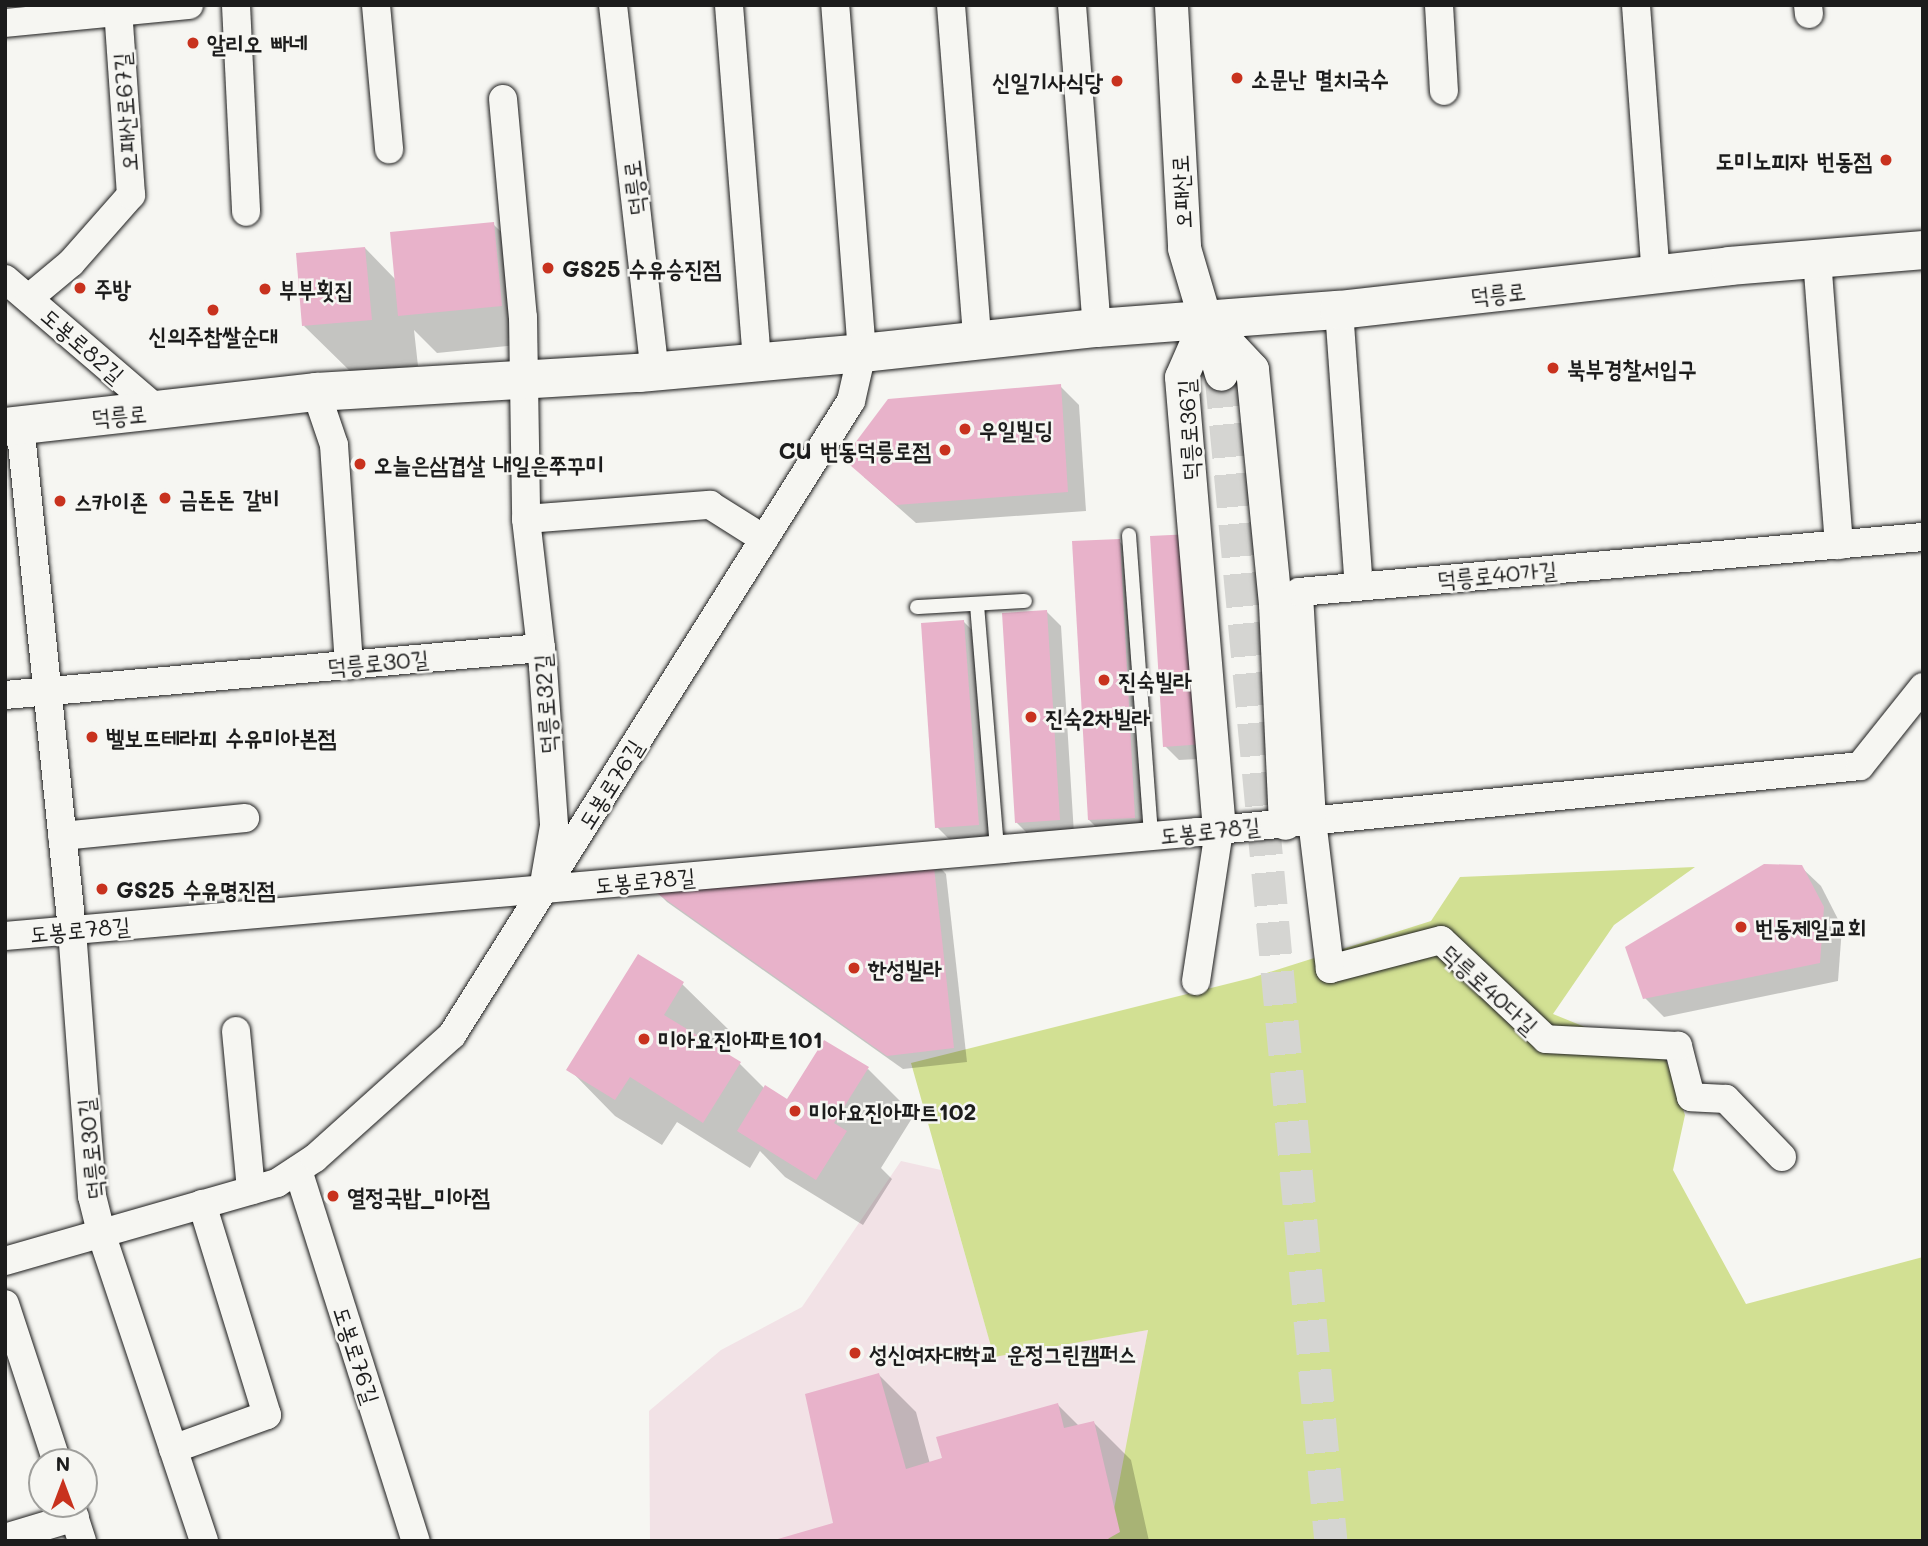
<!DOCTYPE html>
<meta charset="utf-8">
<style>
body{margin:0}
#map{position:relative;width:1928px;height:1546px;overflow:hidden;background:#f6f6f2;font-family:Mali,"Poor Story",sans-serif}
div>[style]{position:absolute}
.built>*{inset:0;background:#f2e2e6}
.green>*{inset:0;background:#d2e093}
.shadow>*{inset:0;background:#0003}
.building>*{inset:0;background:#e8b2ca}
.tertiary-tunnel>*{height:33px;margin-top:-16.5px;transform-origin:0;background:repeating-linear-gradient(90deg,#d5d5d2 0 33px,transparent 0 50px)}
.roads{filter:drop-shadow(0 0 2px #1c1c1c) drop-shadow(0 0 2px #1c1c1c)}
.service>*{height:14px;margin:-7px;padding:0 7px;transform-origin:7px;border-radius:7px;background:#f6f6f2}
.minor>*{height:28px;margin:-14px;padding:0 14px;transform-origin:14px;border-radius:14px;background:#f6f6f2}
.tertiary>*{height:33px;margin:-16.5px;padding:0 16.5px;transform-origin:16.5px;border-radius:16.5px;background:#f6f6f2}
.secondary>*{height:38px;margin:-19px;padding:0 19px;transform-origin:19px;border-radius:19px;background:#f6f6f2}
.dots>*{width:19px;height:19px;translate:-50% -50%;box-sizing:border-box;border:4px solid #f6f6f2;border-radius:50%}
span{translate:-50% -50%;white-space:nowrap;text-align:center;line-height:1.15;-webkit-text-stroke:5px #f6f6f2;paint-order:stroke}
.poi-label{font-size:23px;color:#1c1c1c;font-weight:700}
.left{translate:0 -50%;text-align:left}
.right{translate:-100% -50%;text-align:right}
.street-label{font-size:23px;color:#1c1c1c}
.frame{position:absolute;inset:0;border:7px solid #1c1c1c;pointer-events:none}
.north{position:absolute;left:28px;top:1448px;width:70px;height:70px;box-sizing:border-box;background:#f6f6f2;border:2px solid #9f9f9c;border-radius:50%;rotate:0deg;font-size:19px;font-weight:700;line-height:28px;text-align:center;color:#1c1c1c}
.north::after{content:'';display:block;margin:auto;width:24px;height:32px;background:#c8321e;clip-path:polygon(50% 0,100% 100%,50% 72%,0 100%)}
</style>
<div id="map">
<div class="built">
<i style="clip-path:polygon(901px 1161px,941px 1170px,994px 1356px,1148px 1330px,1110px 1541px,650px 1541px,649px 1411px,721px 1350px,802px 1307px)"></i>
</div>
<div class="green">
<i style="clip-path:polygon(1695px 867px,1614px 925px,1553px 1014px,1666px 1060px,1685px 1115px,1673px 1170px,1746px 1304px,1923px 1257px,1923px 1541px,1108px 1541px,1148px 1330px,994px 1357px,911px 1063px,1251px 978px,1431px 921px,1460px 877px)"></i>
</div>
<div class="shadow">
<i style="clip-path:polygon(493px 224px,531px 261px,538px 343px,437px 353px,414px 330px,418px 366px,351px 372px,304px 326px,365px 248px,396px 280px)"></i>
<i style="clip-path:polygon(1060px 386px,1079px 405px,1086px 511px,916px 523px,864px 477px)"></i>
<i style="clip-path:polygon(1152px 538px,1218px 758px,1179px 760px,1165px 746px)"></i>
<i style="clip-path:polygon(1119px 541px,1133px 555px,1148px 832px,1103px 834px,1089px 820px)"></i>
<i style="clip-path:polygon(1047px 612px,1061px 626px,1074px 834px,1031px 837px,1017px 823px)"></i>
<i style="clip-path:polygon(964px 622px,978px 636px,992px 838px,951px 841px,937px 827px)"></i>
<i style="clip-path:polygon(932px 859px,946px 874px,967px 1062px,903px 1069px,667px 902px,655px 890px)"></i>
<i style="clip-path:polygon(1801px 867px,1821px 886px,1842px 927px,1838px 981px,1664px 1017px,1645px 998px)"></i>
<i style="clip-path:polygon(682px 984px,729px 1030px,717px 1050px,740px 1064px,765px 1089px,788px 1101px,868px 1069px,914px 1115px,881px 1168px,892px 1179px,863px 1225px,785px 1177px,760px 1151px,750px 1168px,677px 1122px,662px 1145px,615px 1116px,569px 1069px)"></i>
<i style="clip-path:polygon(879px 1375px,916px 1412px,930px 1464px,1058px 1405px,1079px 1426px,1094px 1423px,1131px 1460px,1149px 1541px,775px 1541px,835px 1524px)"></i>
</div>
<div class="building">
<i style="clip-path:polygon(494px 222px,502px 306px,398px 316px,390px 232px)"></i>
<i style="clip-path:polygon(365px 247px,372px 320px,302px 326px,296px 253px)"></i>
<i style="clip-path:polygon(1061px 384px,1068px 492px,896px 505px,843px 459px,888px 399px)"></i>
<i style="clip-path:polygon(1192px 534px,1205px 744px,1163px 747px,1150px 536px)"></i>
<i style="clip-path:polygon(1120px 539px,1135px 818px,1088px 820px,1072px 541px)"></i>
<i style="clip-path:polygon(1047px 610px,1060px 820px,1015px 823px,1002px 613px)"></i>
<i style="clip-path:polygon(964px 620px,979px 825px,935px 828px,921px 623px)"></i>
<i style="clip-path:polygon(933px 858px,954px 1048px,887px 1056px,651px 889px)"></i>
<i style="clip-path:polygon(1764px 864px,1802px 865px,1824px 907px,1820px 963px,1643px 999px,1625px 947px)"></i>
<i style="clip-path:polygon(638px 954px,684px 982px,664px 1015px,741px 1062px,703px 1123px,630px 1077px,615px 1100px,566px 1070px)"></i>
<i style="clip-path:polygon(824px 1040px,869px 1067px,834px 1123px,847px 1131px,816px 1180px,737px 1131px,765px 1085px,787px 1099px)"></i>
<i style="clip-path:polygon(879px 1373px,906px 1469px,942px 1458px,936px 1437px,1058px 1403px,1064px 1428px,1094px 1421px,1120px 1532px,1104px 1541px,771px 1541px,833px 1523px,805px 1394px)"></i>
</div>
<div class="tertiary-tunnel">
<i style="left:1221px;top:374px;width:1172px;rotate:84.62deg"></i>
</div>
<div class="roads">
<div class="service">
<i style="left:1129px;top:535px;width:302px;rotate:85.8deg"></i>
<i style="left:977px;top:605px;width:245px;rotate:85.3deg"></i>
<i style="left:917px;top:607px;width:108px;rotate:-3.2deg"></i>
</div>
<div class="minor">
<i style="left:236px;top:5px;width:207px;rotate:87.2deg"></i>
<i style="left:376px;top:5px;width:145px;rotate:84.8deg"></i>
<i style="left:613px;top:5px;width:368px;rotate:83.5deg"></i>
<i style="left:729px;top:5px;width:359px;rotate:85.5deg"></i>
<i style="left:951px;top:5px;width:335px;rotate:85.5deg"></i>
<i style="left:1072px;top:5px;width:324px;rotate:85.6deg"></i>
<i style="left:1439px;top:5px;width:86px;rotate:86.7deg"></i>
<i style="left:1636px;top:5px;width:271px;rotate:85.8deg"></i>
<i style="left:1808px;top:5px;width:9px;rotate:84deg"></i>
<i style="left:5px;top:23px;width:185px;rotate:-5.6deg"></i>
<i style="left:503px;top:99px;width:219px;rotate:84.8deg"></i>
<i style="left:523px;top:317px;width:202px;rotate:89.1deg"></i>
<i style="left:526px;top:519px;width:149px;rotate:83.4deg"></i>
<i style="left:543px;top:667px;width:159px;rotate:86deg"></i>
<i style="left:554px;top:826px;width:53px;rotate:99.8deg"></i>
<i style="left:1817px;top:259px;width:287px;rotate:85.6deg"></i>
<i style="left:5px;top:279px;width:203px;rotate:40.6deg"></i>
<i style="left:29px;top:298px;width:55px;rotate:-39.8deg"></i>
<i style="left:71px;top:263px;width:91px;rotate:-48.6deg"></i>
<i style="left:131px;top:195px;width:185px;rotate:-94deg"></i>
<i style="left:1339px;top:310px;width:277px;rotate:85.9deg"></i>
<i style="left:316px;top:392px;width:56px;rotate:71.2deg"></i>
<i style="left:334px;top:445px;width:221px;rotate:86.1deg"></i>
<i style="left:20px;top:424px;width:509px;rotate:84.13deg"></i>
<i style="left:72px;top:930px;width:267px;rotate:85.7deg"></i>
<i style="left:92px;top:1196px;width:38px;rotate:76deg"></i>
<i style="left:101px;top:1233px;width:325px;rotate:71.5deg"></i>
<i style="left:526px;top:519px;width:185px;rotate:-4.4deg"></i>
<i style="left:710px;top:505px;width:64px;rotate:32.2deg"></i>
<i style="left:5px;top:695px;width:538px;rotate:-5.01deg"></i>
<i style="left:62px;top:836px;width:184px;rotate:-5.6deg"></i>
<i style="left:5px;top:936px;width:1198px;rotate:-4.98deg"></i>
<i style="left:1198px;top:832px;width:665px;rotate:-5.69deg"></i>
<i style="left:1860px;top:766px;width:101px;rotate:-51.4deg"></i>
<i style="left:1196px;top:981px;width:153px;rotate:-81.3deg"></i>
<i style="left:236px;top:1031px;width:160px;rotate:84.6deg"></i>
<i style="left:1782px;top:1157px;width:81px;rotate:-134deg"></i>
<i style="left:1726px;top:1099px;width:35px;rotate:-177deg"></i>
<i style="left:1691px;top:1097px;width:53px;rotate:-104.3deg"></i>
<i style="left:1678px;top:1046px;width:132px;rotate:-177deg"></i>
<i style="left:1546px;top:1039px;width:144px;rotate:-136.7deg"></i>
<i style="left:1441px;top:940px;width:115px;rotate:165.4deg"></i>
<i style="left:1330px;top:969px;width:150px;rotate:-96.9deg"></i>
<i style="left:1312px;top:820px;width:228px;rotate:-93.3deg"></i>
<i style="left:1299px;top:592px;width:626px;rotate:-5.04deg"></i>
<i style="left:298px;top:1170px;width:389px;rotate:72.4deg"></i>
<i style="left:5px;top:1261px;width:283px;rotate:-16deg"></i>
<i style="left:277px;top:1183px;width:45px;rotate:-33.3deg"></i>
<i style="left:315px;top:1158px;width:184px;rotate:-41.9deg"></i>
<i style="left:452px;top:1035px;width:749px;rotate:-57.82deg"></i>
<i style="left:851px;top:401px;width:49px;rotate:-77.1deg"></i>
<i style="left:862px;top:353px;width:349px;rotate:-94.4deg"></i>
<i style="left:5px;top:1304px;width:166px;rotate:71.8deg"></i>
<i style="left:173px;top:1449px;width:100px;rotate:-19.9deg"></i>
<i style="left:267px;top:1415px;width:221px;rotate:-107.1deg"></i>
<i style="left:70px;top:1504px;width:39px;rotate:72deg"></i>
<i style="left:5px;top:1538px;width:73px;rotate:-16.7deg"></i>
</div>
<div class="tertiary">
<i style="left:1171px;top:5px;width:243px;rotate:86.9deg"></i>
<i style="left:1184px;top:248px;width:131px;rotate:73.6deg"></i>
<i style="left:1206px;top:320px;width:67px;rotate:46.8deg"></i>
<i style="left:1252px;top:369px;width:236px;rotate:84.4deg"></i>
<i style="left:1275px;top:604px;width:219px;rotate:87.4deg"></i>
<i style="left:1206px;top:320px;width:62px;rotate:113.7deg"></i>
<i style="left:1181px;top:377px;width:455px;rotate:85.2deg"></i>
</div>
<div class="secondary">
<i style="left:5px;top:427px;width:313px;rotate:-6.4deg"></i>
<i style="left:316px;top:392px;width:324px;rotate:-3.4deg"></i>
<i style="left:639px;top:373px;width:224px;rotate:-5.1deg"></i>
<i style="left:862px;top:353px;width:236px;rotate:-6.1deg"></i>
<i style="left:1097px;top:328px;width:243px;rotate:-4.3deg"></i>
<i style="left:1339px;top:310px;width:393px;rotate:-6.4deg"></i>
<i style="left:1730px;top:266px;width:194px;rotate:-4.7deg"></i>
</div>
</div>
<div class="dots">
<i style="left:193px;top:43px;background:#c8321e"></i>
<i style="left:1237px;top:78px;background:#c8321e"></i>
<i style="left:1117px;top:81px;background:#c8321e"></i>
<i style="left:1886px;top:160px;background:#c8321e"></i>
<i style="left:548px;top:268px;background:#c8321e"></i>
<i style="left:80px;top:288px;background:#c8321e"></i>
<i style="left:265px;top:289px;background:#c8321e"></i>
<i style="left:213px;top:310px;background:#c8321e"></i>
<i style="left:1553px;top:368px;background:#c8321e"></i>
<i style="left:965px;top:429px;background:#c8321e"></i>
<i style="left:945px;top:450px;background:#c8321e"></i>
<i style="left:360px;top:464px;background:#c8321e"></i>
<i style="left:165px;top:498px;background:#c8321e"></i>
<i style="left:60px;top:501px;background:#c8321e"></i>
<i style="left:1104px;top:680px;background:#c8321e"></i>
<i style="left:1031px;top:717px;background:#c8321e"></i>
<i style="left:92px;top:737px;background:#c8321e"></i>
<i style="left:102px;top:889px;background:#c8321e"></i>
<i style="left:1741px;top:927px;background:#c8321e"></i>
<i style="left:854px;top:968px;background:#c8321e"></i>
<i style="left:644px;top:1039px;background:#c8321e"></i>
<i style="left:795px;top:1111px;background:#c8321e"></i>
<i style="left:333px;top:1196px;background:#c8321e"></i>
<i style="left:855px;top:1353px;background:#c8321e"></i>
</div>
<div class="poi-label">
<span class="left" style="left:207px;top:43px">알리오 빠네</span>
<span class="left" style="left:1251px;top:78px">소문난 멸치국수</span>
<span class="right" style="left:1103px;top:81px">신일기사식당</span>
<span class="right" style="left:1872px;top:160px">도미노피자 번동점</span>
<span class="left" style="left:562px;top:268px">GS25 수유승진점</span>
<span class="left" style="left:94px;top:288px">주방</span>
<span class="left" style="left:279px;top:289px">부부횟집</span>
<span style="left:213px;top:335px">신의주찹쌀순대</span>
<span class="left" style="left:1567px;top:368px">북부경찰서입구</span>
<span class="left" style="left:979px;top:429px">우일빌딩</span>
<span class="right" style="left:931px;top:450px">CU 번동덕릉로점</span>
<span class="left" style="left:374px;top:464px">오늘은삼겹살 내일은쭈꾸미</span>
<span class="left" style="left:179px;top:498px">금돈돈 갈비</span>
<span class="left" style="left:74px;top:501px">스카이존</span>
<span class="left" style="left:1118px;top:680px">진숙빌라</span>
<span class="left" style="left:1045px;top:717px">진숙2차빌라</span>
<span class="left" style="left:106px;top:737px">벨보뜨테라피 수유미아본점</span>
<span class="left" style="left:116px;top:889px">GS25 수유명진점</span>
<span class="left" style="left:1755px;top:927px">번동제일교회</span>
<span class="left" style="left:868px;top:968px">한성빌라</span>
<span class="left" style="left:658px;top:1039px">미아요진아파트101</span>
<span class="left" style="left:809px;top:1111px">미아요진아파트102</span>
<span class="left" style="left:347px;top:1196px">열정국밥_미아점</span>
<span class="left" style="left:869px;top:1353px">성신여자대학교 운정그린캠퍼스</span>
</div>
<div class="street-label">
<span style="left:125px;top:112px;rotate:-94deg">오패산로67길</span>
<span style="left:634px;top:188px;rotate:-97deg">덕릉로</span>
<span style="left:1181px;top:192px;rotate:-93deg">오패산로</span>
<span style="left:1498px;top:293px;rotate:-6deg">덕릉로</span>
<span style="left:83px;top:345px;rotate:41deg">도봉로82길</span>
<span style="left:119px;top:415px;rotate:-5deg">덕릉로</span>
<span style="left:1188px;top:430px;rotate:-93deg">덕릉로36길</span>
<span style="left:1497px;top:574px;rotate:-5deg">덕릉로40가길</span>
<span style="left:378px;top:662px;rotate:-5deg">덕릉로30길</span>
<span style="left:545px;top:704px;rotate:-94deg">덕릉로32길</span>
<span style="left:610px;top:784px;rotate:-58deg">도봉로76길</span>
<span style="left:1210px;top:830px;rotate:-6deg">도봉로78길</span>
<span style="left:645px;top:880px;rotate:-5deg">도봉로78길</span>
<span style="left:80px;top:929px;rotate:-5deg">도봉로78길</span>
<span style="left:1490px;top:989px;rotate:42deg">덕릉로40다길</span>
<span style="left:90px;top:1149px;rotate:-96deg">덕릉로30길</span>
<span style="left:357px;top:1355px;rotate:72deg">도봉로76길</span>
</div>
<div class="frame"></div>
<div class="north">N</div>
</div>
